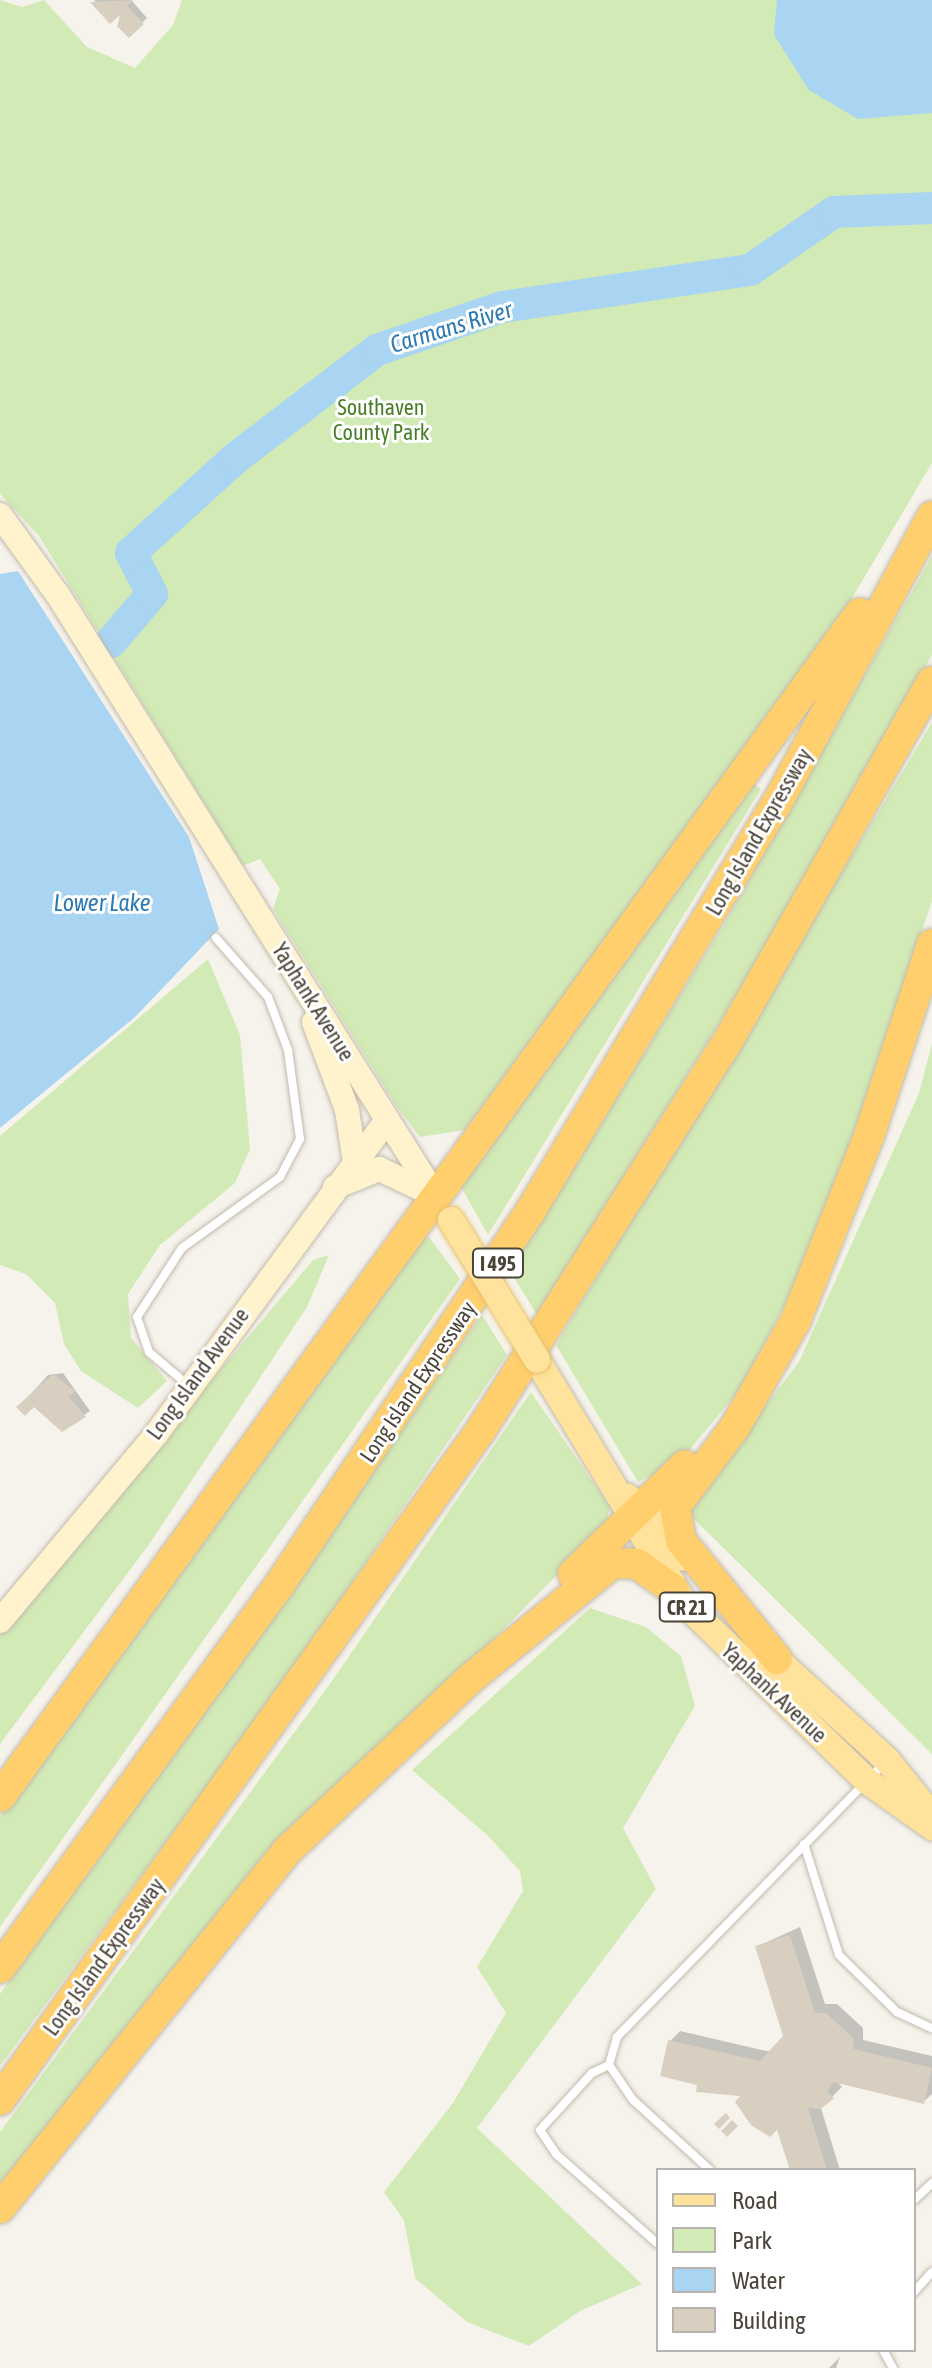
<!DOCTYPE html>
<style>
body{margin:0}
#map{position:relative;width:932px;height:2368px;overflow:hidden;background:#f6f3ec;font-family:"Asap Condensed",sans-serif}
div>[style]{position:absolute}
.green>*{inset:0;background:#d2eab5}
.water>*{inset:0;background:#a9d4f2}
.shadow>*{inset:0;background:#0003}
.river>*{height:32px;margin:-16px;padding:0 16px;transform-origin:16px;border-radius:16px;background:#a9d4f2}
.building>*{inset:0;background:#d8cfc1}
.roads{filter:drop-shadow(0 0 2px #c2bbae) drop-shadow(0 0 2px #c2bbae)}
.lane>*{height:8px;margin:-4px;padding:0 4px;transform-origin:4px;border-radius:4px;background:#fff}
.secondary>*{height:24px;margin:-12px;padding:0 12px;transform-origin:12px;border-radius:12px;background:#fff3cd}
.primary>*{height:26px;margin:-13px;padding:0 13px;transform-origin:13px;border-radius:13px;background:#ffe39c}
.highway>*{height:30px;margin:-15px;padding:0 15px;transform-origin:15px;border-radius:15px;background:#ffcf6e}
.bridges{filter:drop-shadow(0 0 2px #e6c16a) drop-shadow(0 0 2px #e6c16a)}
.primary-bridge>*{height:26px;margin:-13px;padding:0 13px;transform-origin:13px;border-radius:13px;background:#ffe39c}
span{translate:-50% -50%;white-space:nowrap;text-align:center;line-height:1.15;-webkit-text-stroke:6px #fff;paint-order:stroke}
.shield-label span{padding:2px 6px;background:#fff;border:2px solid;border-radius:6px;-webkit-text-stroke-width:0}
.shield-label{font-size:20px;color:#4b4439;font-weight:700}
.park-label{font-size:22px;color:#4a7f2a}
.street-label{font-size:22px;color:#4b4439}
.water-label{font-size:24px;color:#2e7ab2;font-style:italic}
.legend{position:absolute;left:656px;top:2168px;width:260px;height:184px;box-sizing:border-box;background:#fff;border:2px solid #b7b4b0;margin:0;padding:10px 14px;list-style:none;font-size:24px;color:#4b4439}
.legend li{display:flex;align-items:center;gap:16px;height:40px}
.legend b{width:40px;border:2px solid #b7b4b0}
</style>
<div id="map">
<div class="green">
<i style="clip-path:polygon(0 0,22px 7px,44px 0,87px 47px,135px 68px,173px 25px,182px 0,932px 0,932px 463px,839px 620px,465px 1130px,420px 1137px,397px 1107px,273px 909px,280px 889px,260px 859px,243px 866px,39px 536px,0 494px)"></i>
<i style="clip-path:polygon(932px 556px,932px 655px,762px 955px,537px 1315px,510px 1271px,723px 926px)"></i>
<i style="clip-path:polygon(932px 723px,932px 901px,835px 1188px,796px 1284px,741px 1388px,680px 1461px,638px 1482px,556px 1345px)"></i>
<i style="clip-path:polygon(752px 782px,761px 789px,488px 1235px,460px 1185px)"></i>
<i style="clip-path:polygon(208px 959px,240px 1035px,250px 1149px,235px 1183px,160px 1245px,128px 1294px,131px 1338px,167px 1381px,138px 1408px,81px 1371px,64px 1344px,55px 1303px,26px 1274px,0 1265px,0 1136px)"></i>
<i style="clip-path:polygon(932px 1044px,932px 1754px,685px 1510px,799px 1362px,919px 1093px)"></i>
<i style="clip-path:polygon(429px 1237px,460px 1279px,0 1927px,0 1816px,418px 1241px)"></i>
<i style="clip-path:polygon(329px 1255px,307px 1307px,150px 1543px,0 1744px,0 1631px,313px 1260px)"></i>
<i style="clip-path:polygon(482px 1315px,507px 1355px,285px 1681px,0 2066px,0 1994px)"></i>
<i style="clip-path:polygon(531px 1392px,610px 1507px,606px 1525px,477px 1656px,0 2196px,0 2132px,327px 1688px)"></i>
<i style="clip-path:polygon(590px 1608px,646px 1627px,681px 1656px,695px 1706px,623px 1828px,656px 1889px,477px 2128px,642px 2284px,580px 2311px,529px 2346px,467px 2322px,415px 2278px,404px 2220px,384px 2192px,453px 2103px,506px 2013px,477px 1967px,523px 1891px,520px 1871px,488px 1836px,412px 1770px)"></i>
</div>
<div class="water">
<i style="clip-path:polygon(777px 0,932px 0,932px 113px,858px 119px,809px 90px,774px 35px)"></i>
<i style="clip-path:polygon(18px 571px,189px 837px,219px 929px,135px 1017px,0 1128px,0 574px)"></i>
</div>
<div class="shadow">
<i style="clip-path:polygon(94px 0,131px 0,147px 18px,129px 35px,123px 9px,111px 21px)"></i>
<i style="clip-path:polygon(63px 1373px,90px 1411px,62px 1430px,34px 1404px,19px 1407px,48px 1375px)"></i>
<i style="clip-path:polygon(800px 1927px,825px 2004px,837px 2004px,863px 2028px,863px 2040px,932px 2056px,932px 2094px,923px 2102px,837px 2081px,842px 2087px,821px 2108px,840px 2170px,792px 2170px,778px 2127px,745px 2095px,700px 2083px,670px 2041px,680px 2031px,771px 2052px,785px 2036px,758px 1946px)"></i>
<i style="clip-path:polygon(840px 2357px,836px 2368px,829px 2368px)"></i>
</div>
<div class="river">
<i style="left:111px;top:642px;width:63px;rotate:-49.5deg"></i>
<i style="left:152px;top:594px;width:46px;rotate:-117.1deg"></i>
<i style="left:131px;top:553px;width:143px;rotate:-42.2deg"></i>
<i style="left:237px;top:457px;width:176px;rotate:-37.4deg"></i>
<i style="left:377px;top:350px;width:132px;rotate:-19deg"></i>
<i style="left:502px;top:307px;width:251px;rotate:-8.5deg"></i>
<i style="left:750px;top:270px;width:102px;rotate:-34.6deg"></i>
<i style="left:834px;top:212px;width:98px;rotate:-2.3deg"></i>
</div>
<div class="building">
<i style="clip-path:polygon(134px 0,127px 6px,144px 24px,129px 38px,117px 26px,120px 15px,110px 24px,90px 2px)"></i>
<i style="clip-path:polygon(53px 1374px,75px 1391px,69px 1397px,86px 1417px,62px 1432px,34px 1407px,25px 1416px,16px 1407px)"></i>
<i style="clip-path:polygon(790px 1935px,815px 2013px,826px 2013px,853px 2038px,854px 2049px,932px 2068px,924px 2104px,833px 2082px,827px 2091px,834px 2098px,821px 2109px,808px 2108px,827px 2170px,790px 2170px,777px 2130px,770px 2137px,751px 2125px,735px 2102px,740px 2096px,696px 2092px,697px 2085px,660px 2076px,668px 2040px,760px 2061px,783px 2036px,755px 1946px)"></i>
<i style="clip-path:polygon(726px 2113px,730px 2118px,719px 2129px,714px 2124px)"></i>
<i style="clip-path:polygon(732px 2120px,738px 2126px,727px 2137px,721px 2131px)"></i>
</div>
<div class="roads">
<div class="lane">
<i style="left:188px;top:1385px;width:51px;rotate:-139.8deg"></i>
<i style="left:149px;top:1352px;width:37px;rotate:-109deg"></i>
<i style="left:137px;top:1317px;width:82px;rotate:-56.9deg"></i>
<i style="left:182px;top:1248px;width:121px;rotate:-35.9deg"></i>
<i style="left:280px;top:1177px;width:43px;rotate:-62.2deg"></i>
<i style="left:300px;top:1139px;width:90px;rotate:-97.7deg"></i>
<i style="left:288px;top:1050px;width:57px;rotate:-110.7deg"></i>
<i style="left:268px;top:997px;width:79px;rotate:-131.4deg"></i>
<i style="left:804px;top:1844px;width:116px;rotate:72.5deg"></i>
<i style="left:839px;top:1955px;width:81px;rotate:44.5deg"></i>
<i style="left:897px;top:2012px;width:38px;rotate:25deg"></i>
<i style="left:609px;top:2065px;width:19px;rotate:155deg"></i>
<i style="left:592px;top:2073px;width:77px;rotate:132.4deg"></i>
<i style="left:540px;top:2130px;width:29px;rotate:56deg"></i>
<i style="left:556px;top:2154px;width:136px;rotate:41.4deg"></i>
<i style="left:710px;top:2170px;width:104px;rotate:-137.7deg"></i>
<i style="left:633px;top:2100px;width:42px;rotate:-124.4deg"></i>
<i style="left:609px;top:2065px;width:29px;rotate:-74deg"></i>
<i style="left:617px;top:2037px;width:384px;rotate:-45.7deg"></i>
<i style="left:914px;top:2200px;width:25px;rotate:-43deg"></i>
<i style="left:914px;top:2292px;width:27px;rotate:-48deg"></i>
<i style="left:883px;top:2350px;width:21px;rotate:61deg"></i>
</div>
<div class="secondary">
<i style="left:0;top:515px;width:99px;rotate:54.1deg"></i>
<i style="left:58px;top:595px;width:711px;rotate:57.88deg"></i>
<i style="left:314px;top:1022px;width:94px;rotate:69.4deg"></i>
<i style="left:347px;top:1110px;width:47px;rotate:81.3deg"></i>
<i style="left:335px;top:1187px;width:48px;rotate:-22.2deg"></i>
<i style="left:379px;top:1169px;width:54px;rotate:25.1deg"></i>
<i style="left:0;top:1621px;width:245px;rotate:-50.1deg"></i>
<i style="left:157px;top:1433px;width:388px;rotate:-53.7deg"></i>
</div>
<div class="primary">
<i style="left:537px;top:1360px;width:285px;rotate:58.8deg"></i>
<i style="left:685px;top:1604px;width:254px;rotate:44.2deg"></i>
<i style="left:867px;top:1781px;width:80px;rotate:35.3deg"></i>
<i style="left:626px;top:1496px;width:38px;rotate:37deg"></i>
<i style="left:656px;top:1519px;width:47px;rotate:55.3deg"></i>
<i style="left:762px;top:1646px;width:169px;rotate:42.4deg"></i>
<i style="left:887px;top:1760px;width:72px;rotate:51.2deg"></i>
</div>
<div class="highway">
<i style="left:573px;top:1574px;width:156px;rotate:-44.2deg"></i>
<i style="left:777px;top:1659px;width:152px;rotate:-129.1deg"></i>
<i style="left:681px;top:1541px;width:35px;rotate:-100deg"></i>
<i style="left:675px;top:1507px;width:100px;rotate:-53.1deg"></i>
<i style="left:735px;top:1427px;width:121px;rotate:-60.3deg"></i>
<i style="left:795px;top:1322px;width:200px;rotate:-68.3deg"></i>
<i style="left:869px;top:1136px;width:202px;rotate:-71.8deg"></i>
<i style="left:0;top:1797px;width:1463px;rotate:-54.01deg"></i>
<i style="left:0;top:1968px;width:475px;rotate:-53.9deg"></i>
<i style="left:280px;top:1584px;width:448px;rotate:-56.1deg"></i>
<i style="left:530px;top:1212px;width:476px;rotate:-58.9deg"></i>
<i style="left:776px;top:805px;width:328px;rotate:-61.6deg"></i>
<i style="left:0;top:2100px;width:821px;rotate:-54.32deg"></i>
<i style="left:479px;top:1433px;width:459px;rotate:-57.6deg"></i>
<i style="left:725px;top:1046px;width:419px;rotate:-60.4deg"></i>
<i style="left:0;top:2208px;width:458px;rotate:-51.2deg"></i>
<i style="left:287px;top:1851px;width:253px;rotate:-43.2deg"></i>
<i style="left:471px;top:1678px;width:183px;rotate:-39deg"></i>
<i style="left:613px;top:1563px;width:24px;rotate:2deg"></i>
<i style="left:637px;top:1564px;width:45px;rotate:35.1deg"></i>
</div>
</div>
<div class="bridges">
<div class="primary-bridge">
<i style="left:451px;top:1220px;width:164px;rotate:58.4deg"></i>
</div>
</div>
<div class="shield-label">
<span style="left:498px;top:1263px">I 495</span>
<span style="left:687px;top:1607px">CR 21</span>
</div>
<div class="park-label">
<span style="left:381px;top:420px">Southaven<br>County Park</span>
</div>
<div class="street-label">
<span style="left:759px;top:832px;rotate:-60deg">Long Island Expressway</span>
<span style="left:313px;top:1002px;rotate:58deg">Yaphank Avenue</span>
<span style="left:198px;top:1374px;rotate:-54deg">Long Island Avenue</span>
<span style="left:418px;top:1382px;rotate:-56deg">Long Island Expressway</span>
<span style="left:774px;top:1693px;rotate:43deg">Yaphank Avenue</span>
<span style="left:104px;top:1957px;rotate:-54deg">Long Island Expressway</span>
</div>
<div class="water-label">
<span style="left:451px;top:327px;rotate:-17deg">Carmans River</span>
<span style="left:102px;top:903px">Lower Lake</span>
</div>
<ul class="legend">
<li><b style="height:10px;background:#ffe39c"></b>Road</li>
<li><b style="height:22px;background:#d2eab5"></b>Park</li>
<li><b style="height:22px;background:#a9d4f2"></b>Water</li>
<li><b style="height:22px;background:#d8cfc1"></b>Building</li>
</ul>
</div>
